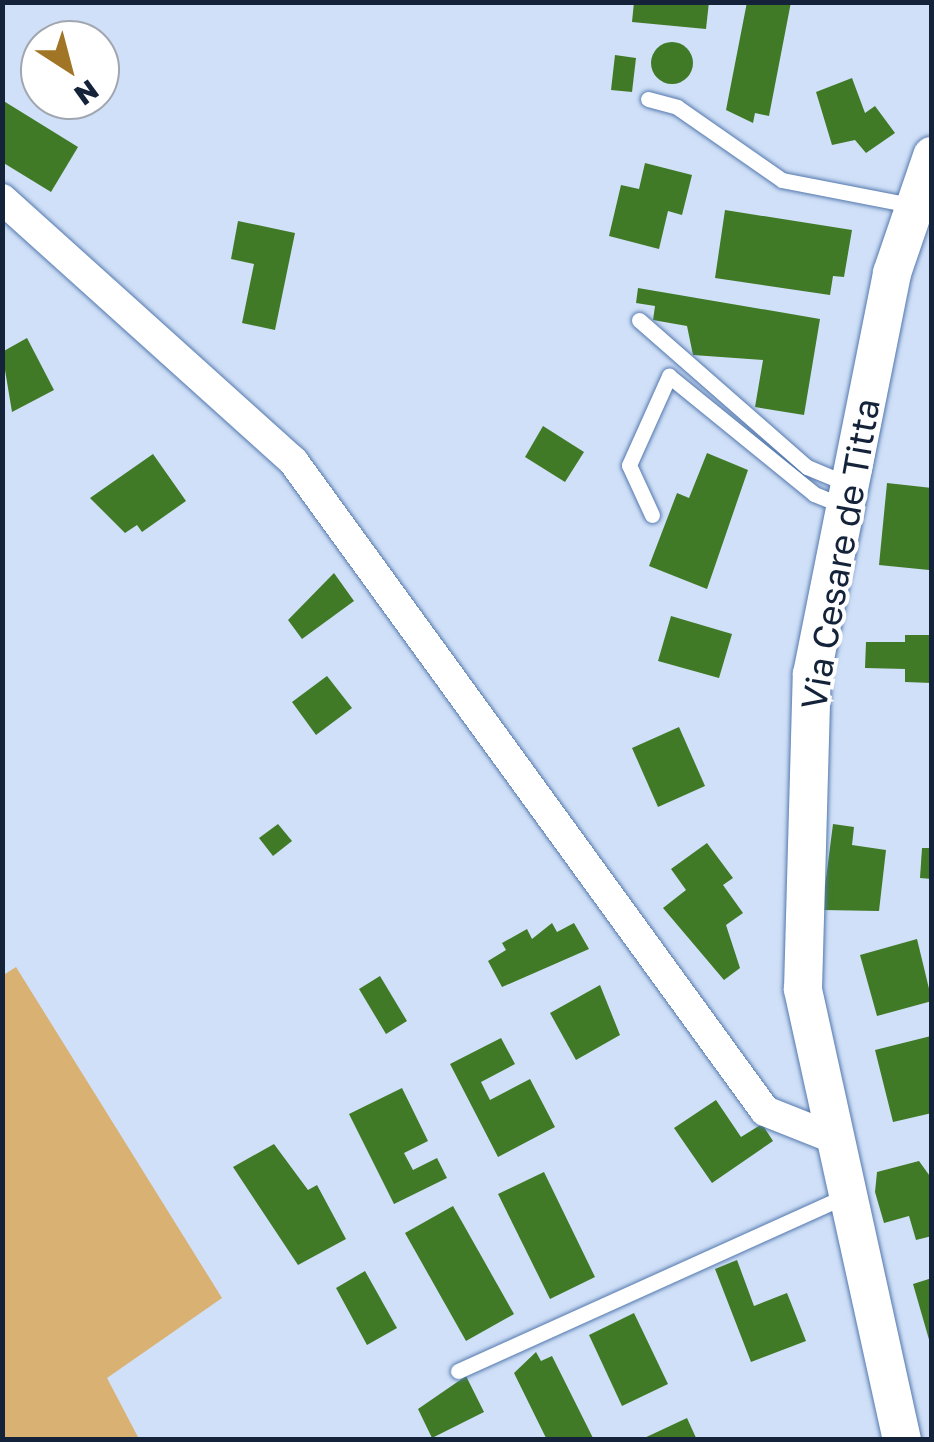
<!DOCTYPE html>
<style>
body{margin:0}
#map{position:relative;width:934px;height:1442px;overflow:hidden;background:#d0e0f8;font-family:"Golos Text",sans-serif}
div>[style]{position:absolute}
.green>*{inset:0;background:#d9b173}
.building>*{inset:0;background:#407a26}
.round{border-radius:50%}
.roads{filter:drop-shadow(0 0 2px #5378ad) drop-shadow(0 0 2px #5378ad)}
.service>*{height:15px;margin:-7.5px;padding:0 7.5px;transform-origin:7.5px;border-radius:7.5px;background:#fff}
.minor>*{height:30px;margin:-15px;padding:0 15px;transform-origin:15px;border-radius:15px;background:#fff}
.tertiary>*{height:38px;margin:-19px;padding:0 19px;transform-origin:19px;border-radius:19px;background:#fff}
span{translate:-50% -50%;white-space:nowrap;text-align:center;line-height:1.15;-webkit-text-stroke:8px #fff;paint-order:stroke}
.street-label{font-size:35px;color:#142339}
.frame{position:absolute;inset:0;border:5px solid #142339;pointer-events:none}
.north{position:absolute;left:20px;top:20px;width:100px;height:100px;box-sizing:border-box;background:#fff;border:2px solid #a1a7b0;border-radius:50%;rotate:144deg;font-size:28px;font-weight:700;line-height:40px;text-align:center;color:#142339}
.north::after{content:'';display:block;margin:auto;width:35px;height:45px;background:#a17526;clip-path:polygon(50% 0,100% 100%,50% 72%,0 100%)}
</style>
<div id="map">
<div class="green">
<i style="clip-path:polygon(16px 967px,222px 1298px,107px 1378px,139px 1439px,3px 1439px,2px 976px)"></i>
</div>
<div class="building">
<i style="clip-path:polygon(634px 2px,709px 2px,706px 29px,632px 22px)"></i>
<i style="clip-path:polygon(747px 2px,791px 2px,769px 116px,755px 113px,753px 123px,726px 110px)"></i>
<i class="round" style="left:651px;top:42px;width:42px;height:42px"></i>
<i style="clip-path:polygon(615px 55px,636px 58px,632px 92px,611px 90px)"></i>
<i style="clip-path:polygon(852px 78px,865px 113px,875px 106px,895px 133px,866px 153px,855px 140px,832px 145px,816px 92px)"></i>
<i style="clip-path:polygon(2px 100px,78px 147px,51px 192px,2px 162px)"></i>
<i style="clip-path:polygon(645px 163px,692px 175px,682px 215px,668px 211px,659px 249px,609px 236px,621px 185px,639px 189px)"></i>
<i style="clip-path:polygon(725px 210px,852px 230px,844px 277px,833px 276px,830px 295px,715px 278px)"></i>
<i style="clip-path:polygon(238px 221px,295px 233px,275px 330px,242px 323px,254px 264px,231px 259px)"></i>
<i style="clip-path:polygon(638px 288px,820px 319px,804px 415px,755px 407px,763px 360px,693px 355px,687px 326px,653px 320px,655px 306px,636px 303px)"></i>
<i style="clip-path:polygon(27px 338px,54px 390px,12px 412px,2px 352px)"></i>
<i style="clip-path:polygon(543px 426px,584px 452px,565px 482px,525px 457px)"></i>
<i style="clip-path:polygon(707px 453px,748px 470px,707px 589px,649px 566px,677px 493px,689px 498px)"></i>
<i style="clip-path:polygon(153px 454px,186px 501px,142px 532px,137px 525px,125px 533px,90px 498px)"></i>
<i style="clip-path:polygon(887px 483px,932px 488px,929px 570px,879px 565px)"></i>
<i style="clip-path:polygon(334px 573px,354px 601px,302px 639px,288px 620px)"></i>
<i style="clip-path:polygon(671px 616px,732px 634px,719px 678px,658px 661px)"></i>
<i style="clip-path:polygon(905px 635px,932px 635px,932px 683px,905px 682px,905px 669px,865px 668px,866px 642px,905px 642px)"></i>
<i style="clip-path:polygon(327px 676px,352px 708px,316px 735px,292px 702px)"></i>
<i style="clip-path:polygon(679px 727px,705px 786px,658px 807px,632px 748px)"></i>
<i style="clip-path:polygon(278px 824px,292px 841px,273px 856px,259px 838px)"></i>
<i style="clip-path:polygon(833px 824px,854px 827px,852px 845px,886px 850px,879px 911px,822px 910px)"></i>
<i style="clip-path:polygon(707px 843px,733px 878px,723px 885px,743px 913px,726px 925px,740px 968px,724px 980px,663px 908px,686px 890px,671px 869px)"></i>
<i style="clip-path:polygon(922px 848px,932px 848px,932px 879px,920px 878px)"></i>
<i style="clip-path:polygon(552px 923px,557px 932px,574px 923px,589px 949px,502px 987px,488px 961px,506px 950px,502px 943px,527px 929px,532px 939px)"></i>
<i style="clip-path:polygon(917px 939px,932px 1001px,877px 1016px,860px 955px)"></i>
<i style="clip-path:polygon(380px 976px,407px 1021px,386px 1034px,359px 989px)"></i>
<i style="clip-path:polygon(600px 985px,620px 1035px,576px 1060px,550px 1013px)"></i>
<i style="clip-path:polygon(931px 1036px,932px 1113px,893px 1122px,875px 1050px)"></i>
<i style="clip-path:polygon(501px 1038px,515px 1064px,481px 1082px,490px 1100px,530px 1079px,555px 1127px,498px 1157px,450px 1064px)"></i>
<i style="clip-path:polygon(402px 1088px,428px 1141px,404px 1153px,413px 1170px,437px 1158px,447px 1178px,394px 1204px,349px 1114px)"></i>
<i style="clip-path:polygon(716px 1100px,741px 1137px,762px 1124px,773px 1141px,712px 1183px,674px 1128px)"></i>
<i style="clip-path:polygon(274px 1144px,308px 1190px,317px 1185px,346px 1239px,298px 1265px,233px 1167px)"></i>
<i style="clip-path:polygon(919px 1161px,932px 1179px,932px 1236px,916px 1240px,909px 1216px,884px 1223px,875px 1192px,877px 1172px)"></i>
<i style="clip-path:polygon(544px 1172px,595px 1277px,550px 1299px,498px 1194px)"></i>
<i style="clip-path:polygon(453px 1206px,514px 1314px,466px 1341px,405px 1233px)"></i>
<i style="clip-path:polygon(737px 1260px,754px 1306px,787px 1293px,806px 1341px,751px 1362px,715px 1269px)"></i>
<i style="clip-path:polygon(365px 1271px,397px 1328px,367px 1345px,336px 1288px)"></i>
<i style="clip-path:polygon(932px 1278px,932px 1343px,930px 1343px,913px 1284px)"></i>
<i style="clip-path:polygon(634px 1313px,668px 1384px,622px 1406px,589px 1335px)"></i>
<i style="clip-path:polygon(536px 1352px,541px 1361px,552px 1356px,594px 1440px,547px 1440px,514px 1373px)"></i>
<i style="clip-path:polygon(466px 1376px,484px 1412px,432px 1438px,418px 1409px)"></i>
<i style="clip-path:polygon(687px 1418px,697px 1440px,640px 1440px)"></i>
</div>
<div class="roads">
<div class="service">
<i style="left:648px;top:99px;width:30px;rotate:15deg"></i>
<i style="left:677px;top:107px;width:128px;rotate:34.8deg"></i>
<i style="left:782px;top:180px;width:136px;rotate:11deg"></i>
<i style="left:639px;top:320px;width:223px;rotate:41.2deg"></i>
<i style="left:807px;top:467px;width:47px;rotate:22.7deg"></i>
<i style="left:652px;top:515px;width:55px;rotate:-114.7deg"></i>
<i style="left:629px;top:465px;width:98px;rotate:-65.8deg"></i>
<i style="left:669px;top:376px;width:187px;rotate:39.1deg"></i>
<i style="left:814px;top:494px;width:35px;rotate:22deg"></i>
<i style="left:458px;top:1371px;width:426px;rotate:-24.3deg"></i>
</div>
<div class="minor">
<i style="left:2px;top:199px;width:392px;rotate:42deg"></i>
<i style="left:293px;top:461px;width:803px;rotate:54.01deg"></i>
<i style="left:765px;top:1111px;width:73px;rotate:21.7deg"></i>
</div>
<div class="tertiary">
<i style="left:902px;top:1440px;width:462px;rotate:-102.4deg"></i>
<i style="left:803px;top:989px;width:315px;rotate:-88.4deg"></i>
<i style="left:812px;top:674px;width:409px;rotate:-78.7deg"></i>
<i style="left:892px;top:273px;width:124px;rotate:-71.1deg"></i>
</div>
</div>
<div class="street-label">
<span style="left:840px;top:554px;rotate:-80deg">Via Cesare de Titta</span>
</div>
<div class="frame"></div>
<div class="north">N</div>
</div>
